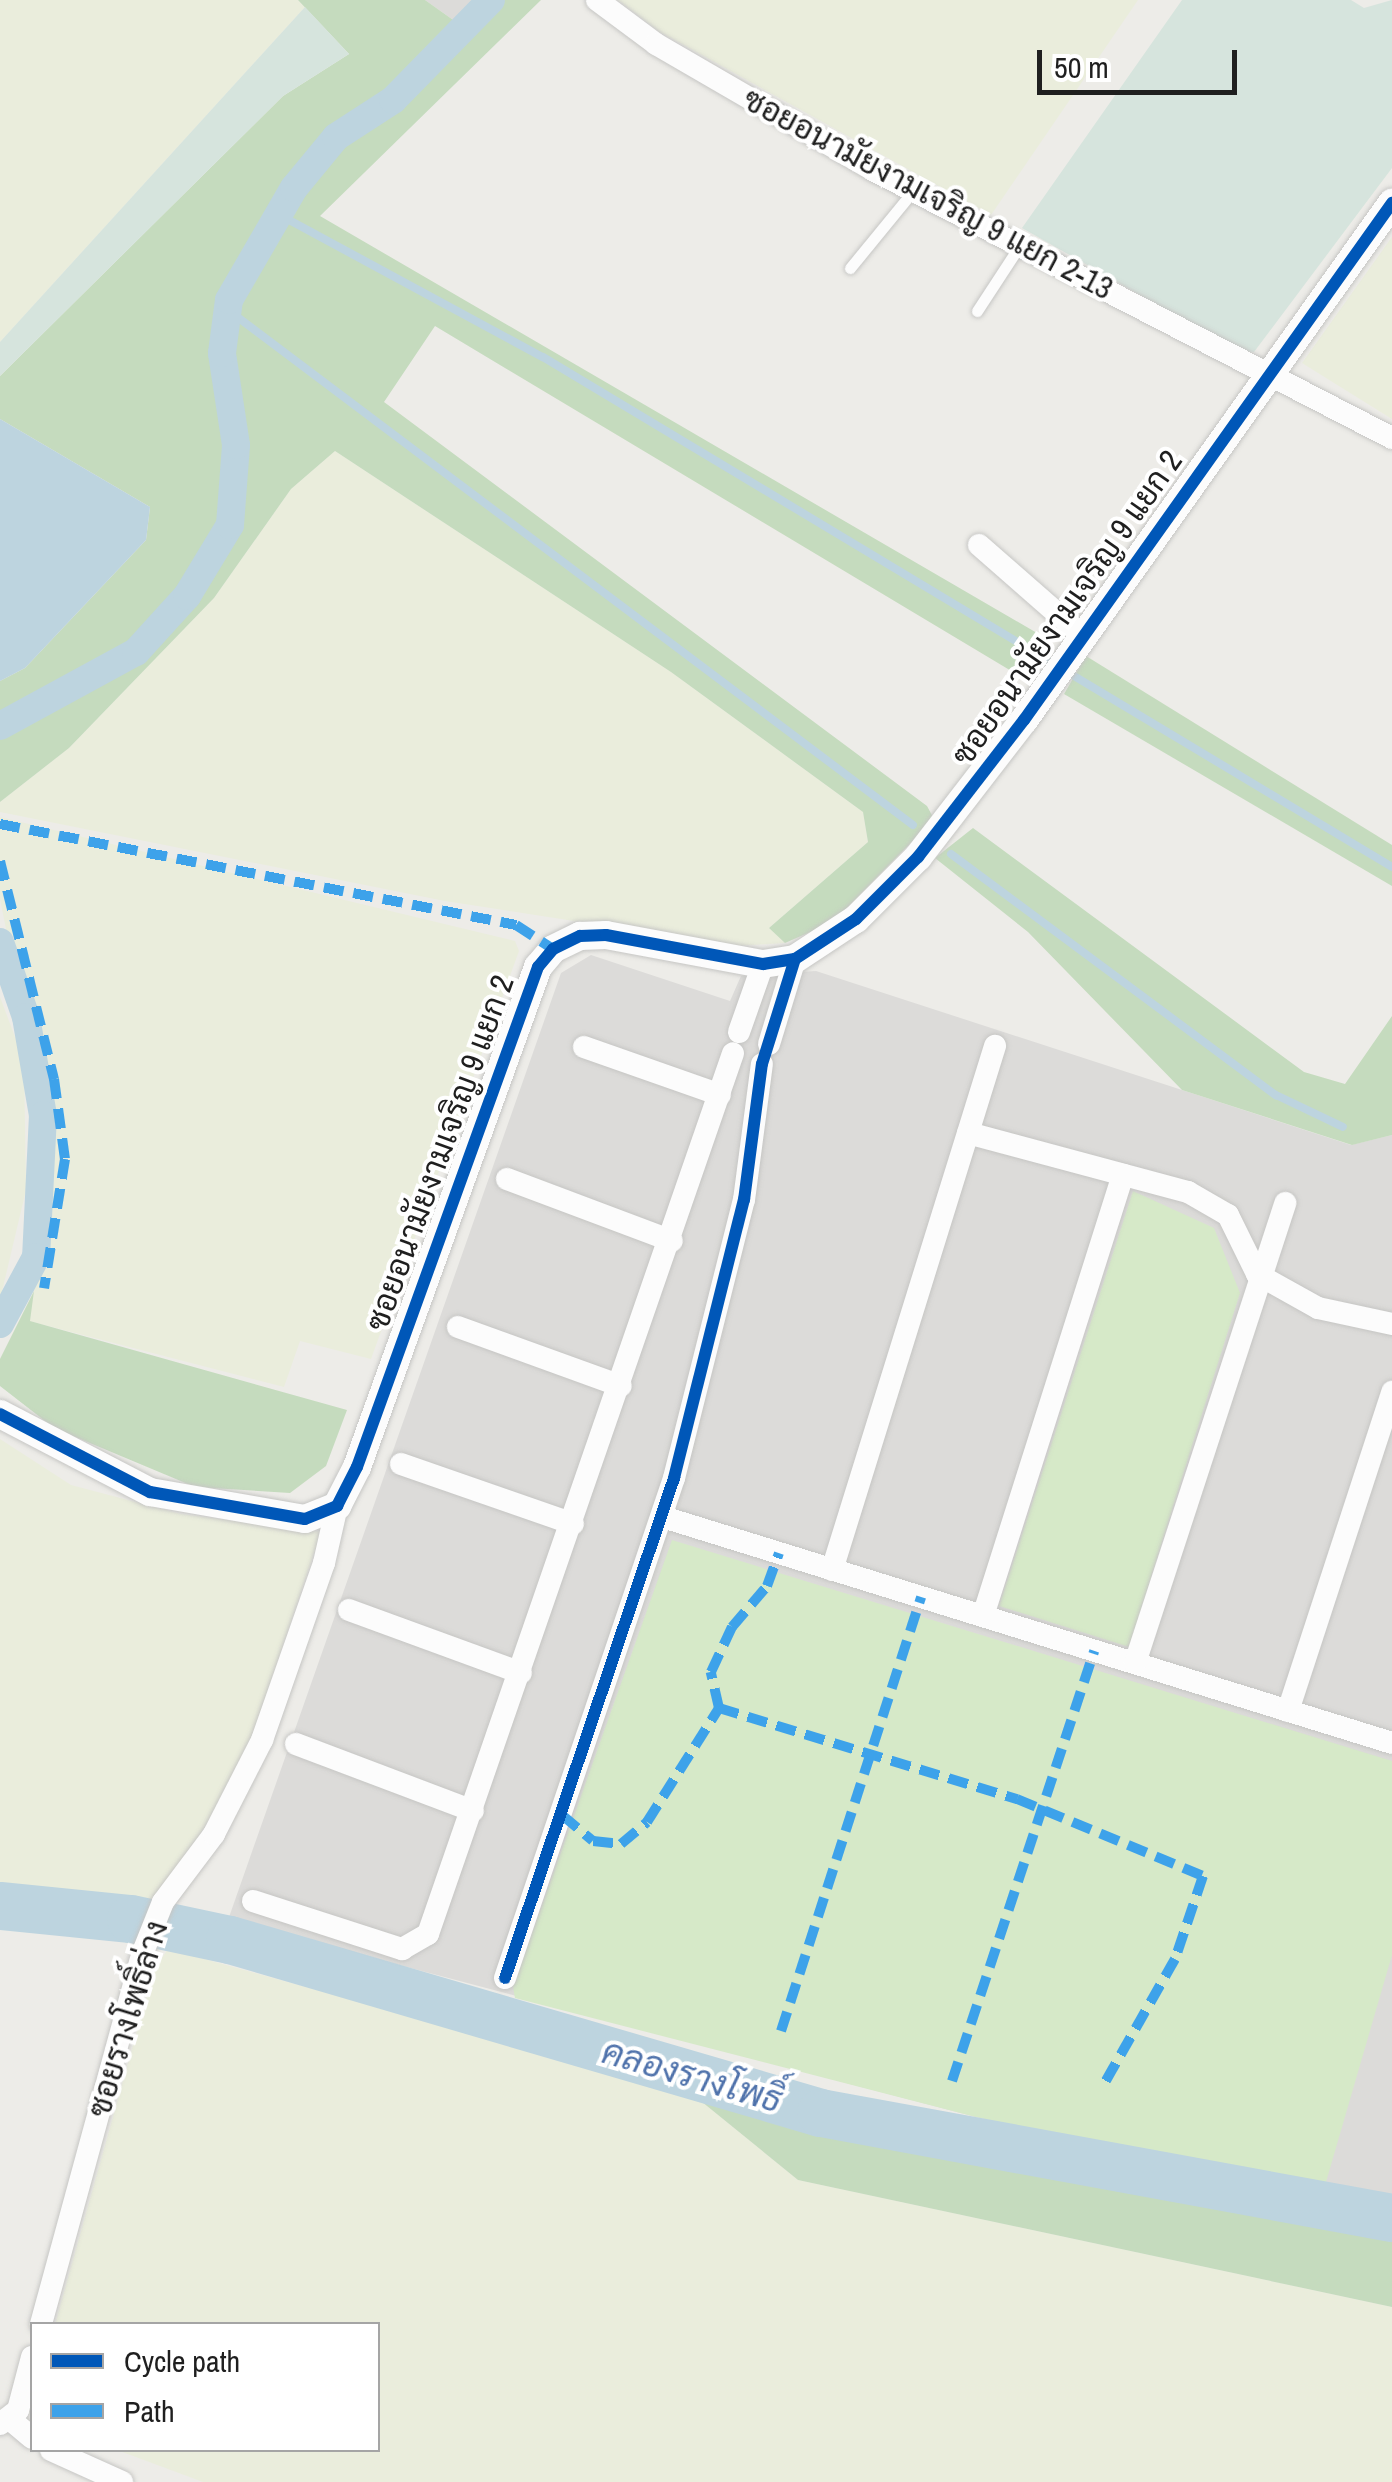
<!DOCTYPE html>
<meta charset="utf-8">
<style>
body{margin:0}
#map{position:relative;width:1392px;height:2482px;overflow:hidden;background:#edece8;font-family:"Archivo Narrow",Sarabun,sans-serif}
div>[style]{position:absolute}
.residential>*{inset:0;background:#dcdbd9}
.farmland>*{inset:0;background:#eaeddc}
.grass>*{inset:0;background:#d6e9c8}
.forest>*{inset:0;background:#c5dbbe}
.wetland>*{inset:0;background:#d6e4dd}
.water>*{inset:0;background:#bdd4df}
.stream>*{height:8px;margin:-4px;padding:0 4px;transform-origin:4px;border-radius:4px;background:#bdd4df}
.canal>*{height:28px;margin:-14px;padding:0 14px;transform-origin:14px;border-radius:14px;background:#bdd4df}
.river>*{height:48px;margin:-24px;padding:0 24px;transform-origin:24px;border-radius:24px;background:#bdd4df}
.roads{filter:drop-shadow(0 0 2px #c6c6c4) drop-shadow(0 0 2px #c6c6c4)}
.service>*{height:11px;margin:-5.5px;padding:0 5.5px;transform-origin:5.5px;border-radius:5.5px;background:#fcfcfc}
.minor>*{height:22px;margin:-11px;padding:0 11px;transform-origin:11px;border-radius:11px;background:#fcfcfc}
.tertiary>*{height:28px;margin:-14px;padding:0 14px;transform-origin:14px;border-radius:14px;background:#fcfcfc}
.quiet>*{height:10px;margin-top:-5px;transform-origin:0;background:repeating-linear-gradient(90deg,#3da2ea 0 20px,transparent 0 30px)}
.cycleway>*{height:12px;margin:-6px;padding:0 6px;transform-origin:6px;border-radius:6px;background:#0057b8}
span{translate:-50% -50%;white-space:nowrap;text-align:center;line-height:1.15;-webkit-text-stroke:8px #fff;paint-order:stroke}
.street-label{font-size:32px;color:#1f1f1f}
.water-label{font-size:35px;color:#4f72ab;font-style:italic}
.legend{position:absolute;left:30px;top:2322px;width:350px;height:130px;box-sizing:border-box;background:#fff;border:2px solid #a5a5a5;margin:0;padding:12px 18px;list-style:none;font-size:30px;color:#1f1f1f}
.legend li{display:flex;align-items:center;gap:20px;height:50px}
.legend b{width:50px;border:2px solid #a5a5a5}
.scale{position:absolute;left:1037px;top:50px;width:200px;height:45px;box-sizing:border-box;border:5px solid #1f1f1f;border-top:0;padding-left:12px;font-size:30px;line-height:35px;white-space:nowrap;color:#1f1f1f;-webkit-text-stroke:8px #fff;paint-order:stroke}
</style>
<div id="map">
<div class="residential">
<i style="clip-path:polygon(425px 0,475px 0,456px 22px)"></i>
<i style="clip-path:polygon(591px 955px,730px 1001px,741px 976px,816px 971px,1351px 1145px,1392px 1135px,1392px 2205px,976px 2117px,228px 1920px,561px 973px)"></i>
</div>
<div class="farmland">
<i style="clip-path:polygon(0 0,298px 0,305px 7px,0 342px)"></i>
<i style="clip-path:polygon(618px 0,1138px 0,991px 215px,660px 32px)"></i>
<i style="clip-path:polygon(1392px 237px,1392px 419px,1302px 363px)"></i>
<i style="clip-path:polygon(335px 451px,671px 672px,863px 812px,868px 842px,769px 928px,785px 943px,735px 946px,445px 901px,0 812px,0 802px,69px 748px,214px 598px,291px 489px)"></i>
<i style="clip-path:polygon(0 817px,515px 941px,519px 951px,371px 1359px,300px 1341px,284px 1387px,29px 1321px,54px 1169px,0 899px)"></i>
<i style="clip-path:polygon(0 997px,24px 1061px,26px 1190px,0 1300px)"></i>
<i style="clip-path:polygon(0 1439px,71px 1485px,181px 1514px,321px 1532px,244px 1761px,189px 1853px,149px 1903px,0 1894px)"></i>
<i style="clip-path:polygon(168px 1949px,691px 2093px,798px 2180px,1392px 2307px,1392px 2482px,203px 2482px,117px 2450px,378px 2450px,378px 2324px,55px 2324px,154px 1970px)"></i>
</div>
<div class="grass">
<i style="clip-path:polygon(1133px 1191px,1214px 1228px,1240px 1293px,1129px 1647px,999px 1606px)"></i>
<i style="clip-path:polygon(672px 1540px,1392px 1761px,1392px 1955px,1326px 2182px,1333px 2195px,976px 2117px,515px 1998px,513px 1987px)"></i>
</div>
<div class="forest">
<i style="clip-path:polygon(298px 0,425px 0,456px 22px,475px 0,541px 0,320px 216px,1049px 640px,1028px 681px,435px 326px,384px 402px,927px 806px,934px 819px,833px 922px,785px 943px,769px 928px,868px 842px,863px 812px,671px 672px,335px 451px,291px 489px,214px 598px,69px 748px,0 802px,0 681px,25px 668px,146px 540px,150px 507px,0 419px,0 376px,283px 96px,349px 54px)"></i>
<i style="clip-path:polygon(1086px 656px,1392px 845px,1392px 886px,1064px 694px)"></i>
<i style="clip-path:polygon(973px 828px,1304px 1072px,1345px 1084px,1392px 1016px,1392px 1135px,1352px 1145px,1182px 1090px,1028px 932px,935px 858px)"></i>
<i style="clip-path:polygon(34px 1291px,30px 1321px,347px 1410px,326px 1466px,290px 1493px,195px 1487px,54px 1428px,0 1386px,0 1359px)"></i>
<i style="clip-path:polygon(691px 2093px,1392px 2242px,1392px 2307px,798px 2180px)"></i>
</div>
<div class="wetland">
<i style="clip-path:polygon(1182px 0,1351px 0,1364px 8px,1392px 0,1392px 168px,1254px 352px,1237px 350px,1022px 228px)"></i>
<i style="clip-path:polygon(305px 7px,349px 54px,283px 96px,0 376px,0 342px)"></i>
</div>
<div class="water">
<i style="clip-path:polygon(0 419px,150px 507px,146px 540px,25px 668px,0 681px)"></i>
</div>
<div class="stream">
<i style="left:278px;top:214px;width:301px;rotate:28.4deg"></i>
<i style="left:543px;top:357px;width:990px;rotate:30.99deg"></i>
<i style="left:228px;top:310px;width:857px;rotate:36.94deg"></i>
<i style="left:951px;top:854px;width:405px;rotate:36.6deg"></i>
<i style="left:1276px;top:1095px;width:74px;rotate:25.5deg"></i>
</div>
<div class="canal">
<i style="left:0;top:726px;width:155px;rotate:-28.6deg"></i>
<i style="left:136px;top:652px;width:76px;rotate:-47.7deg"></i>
<i style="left:187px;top:596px;width:83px;rotate:-58.8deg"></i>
<i style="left:230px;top:525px;width:80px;rotate:-85.7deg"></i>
<i style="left:236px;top:445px;width:93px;rotate:-98.7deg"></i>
<i style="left:222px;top:353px;width:53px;rotate:-82.5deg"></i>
<i style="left:229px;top:300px;width:129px;rotate:-59.9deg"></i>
<i style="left:294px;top:188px;width:66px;rotate:-50.5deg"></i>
<i style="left:336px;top:137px;width:68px;rotate:-33deg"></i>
<i style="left:393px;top:100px;width:140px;rotate:-45.6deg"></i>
<i style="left:0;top:942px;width:79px;rotate:70.9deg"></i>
<i style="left:26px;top:1017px;width:99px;rotate:80.2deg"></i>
<i style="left:43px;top:1115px;width:142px;rotate:92.8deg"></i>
<i style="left:36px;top:1257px;width:76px;rotate:118.2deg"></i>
</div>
<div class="river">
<i style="left:0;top:1906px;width:132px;rotate:5.7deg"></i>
<i style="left:131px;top:1919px;width:101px;rotate:12deg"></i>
<i style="left:230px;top:1940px;width:616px;rotate:16.32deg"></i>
<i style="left:821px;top:2113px;width:581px;rotate:10.42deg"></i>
</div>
<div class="roads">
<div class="service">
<i style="left:850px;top:268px;width:99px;rotate:-50.7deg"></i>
<i style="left:977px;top:311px;width:79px;rotate:-56.9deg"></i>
</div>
<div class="minor">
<i style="left:597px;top:0;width:74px;rotate:36.7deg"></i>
<i style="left:656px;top:44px;width:251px;rotate:30.1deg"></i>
<i style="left:873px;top:170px;width:584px;rotate:27.31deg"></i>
<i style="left:979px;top:545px;width:138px;rotate:41.2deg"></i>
<i style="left:739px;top:1032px;width:72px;rotate:-70.6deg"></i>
<i style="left:769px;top:1044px;width:89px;rotate:-73deg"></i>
<i style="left:584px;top:1047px;width:144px;rotate:19.4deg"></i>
<i style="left:968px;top:1133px;width:228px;rotate:15deg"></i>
<i style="left:1188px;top:1192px;width:46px;rotate:29.9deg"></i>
<i style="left:1228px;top:1215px;width:66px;rotate:63.8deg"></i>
<i style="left:1257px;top:1274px;width:70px;rotate:29.1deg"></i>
<i style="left:1318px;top:1308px;width:76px;rotate:12.2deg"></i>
<i style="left:507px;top:1179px;width:176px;rotate:20.6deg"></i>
<i style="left:458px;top:1327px;width:173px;rotate:19.9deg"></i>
<i style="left:401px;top:1464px;width:182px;rotate:19.2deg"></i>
<i style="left:663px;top:1517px;width:763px;rotate:17.22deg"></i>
<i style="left:832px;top:1570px;width:549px;rotate:-72.72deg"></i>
<i style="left:349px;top:1610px;width:183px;rotate:20.1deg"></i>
<i style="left:983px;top:1616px;width:463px;rotate:-72.4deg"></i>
<i style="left:1135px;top:1663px;width:484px;rotate:-71.9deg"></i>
<i style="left:1288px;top:1711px;width:336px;rotate:-71.9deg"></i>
<i style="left:296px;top:1744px;width:189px;rotate:20.7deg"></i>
<i style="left:253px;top:1901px;width:157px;rotate:17.9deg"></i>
<i style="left:402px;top:1949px;width:30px;rotate:-30deg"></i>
<i style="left:428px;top:1934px;width:932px;rotate:-70.9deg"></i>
<i style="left:505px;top:1978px;width:528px;rotate:-71.32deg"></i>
<i style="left:674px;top:1478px;width:287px;rotate:-75.9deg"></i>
<i style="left:744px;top:1200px;width:137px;rotate:-82.5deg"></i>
<i style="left:41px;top:2324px;width:386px;rotate:-74.7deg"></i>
<i style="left:143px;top:1952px;width:54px;rotate:-68.2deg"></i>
<i style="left:163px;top:1902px;width:85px;rotate:-53.1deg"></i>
<i style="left:214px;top:1834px;width:106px;rotate:-62.9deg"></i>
<i style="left:262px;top:1740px;width:188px;rotate:-70.7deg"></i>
<i style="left:324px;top:1563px;width:58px;rotate:-77.2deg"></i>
<i style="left:12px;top:2421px;width:26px;rotate:40deg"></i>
<i style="left:0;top:2424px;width:23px;rotate:-38deg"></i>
<i style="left:18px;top:2410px;width:55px;rotate:-75.2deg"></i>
<i style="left:51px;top:2450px;width:78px;rotate:24.3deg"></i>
</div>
<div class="tertiary">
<i style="left:0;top:1414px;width:169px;rotate:27.5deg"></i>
<i style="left:150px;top:1492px;width:157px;rotate:9.9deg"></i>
<i style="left:305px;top:1519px;width:35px;rotate:-22deg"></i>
<i style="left:337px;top:1506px;width:44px;rotate:-62.9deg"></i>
<i style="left:357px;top:1467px;width:532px;rotate:-70.1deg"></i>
<i style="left:538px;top:967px;width:23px;rotate:-50deg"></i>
<i style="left:553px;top:949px;width:30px;rotate:-26deg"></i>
<i style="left:580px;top:936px;width:26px;rotate:-2deg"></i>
<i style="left:606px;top:935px;width:160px;rotate:10.5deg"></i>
<i style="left:763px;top:964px;width:32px;rotate:-9deg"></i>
<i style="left:795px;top:959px;width:73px;rotate:-33.3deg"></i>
<i style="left:856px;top:919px;width:88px;rotate:-45deg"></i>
<i style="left:918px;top:857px;width:173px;rotate:-52.3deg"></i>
<i style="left:1024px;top:720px;width:635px;rotate:-54.56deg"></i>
</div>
</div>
<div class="quiet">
<i style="left:0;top:824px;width:526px;rotate:11.07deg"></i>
<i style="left:516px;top:925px;width:44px;rotate:33deg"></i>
<i style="left:0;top:861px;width:225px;rotate:76.1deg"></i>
<i style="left:54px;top:1079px;width:81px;rotate:82.2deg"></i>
<i style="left:65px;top:1159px;width:131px;rotate:99.2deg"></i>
<i style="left:719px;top:1708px;width:37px;rotate:-103deg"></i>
<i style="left:711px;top:1672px;width:50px;rotate:-65deg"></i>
<i style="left:732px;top:1627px;width:54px;rotate:-49.5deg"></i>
<i style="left:767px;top:1586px;width:35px;rotate:-70deg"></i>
<i style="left:562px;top:1815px;width:40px;rotate:40deg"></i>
<i style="left:593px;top:1841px;width:28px;rotate:6deg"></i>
<i style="left:621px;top:1844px;width:34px;rotate:-40deg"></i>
<i style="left:647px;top:1822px;width:135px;rotate:-57.7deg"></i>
<i style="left:719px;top:1708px;width:312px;rotate:17deg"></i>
<i style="left:1017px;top:1799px;width:201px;rotate:22.5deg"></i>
<i style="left:1203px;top:1876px;width:88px;rotate:108.6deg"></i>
<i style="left:1175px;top:1959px;width:146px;rotate:119.6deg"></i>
<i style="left:781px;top:2031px;width:456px;rotate:-72.1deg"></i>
<i style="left:952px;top:2081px;width:453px;rotate:-71.7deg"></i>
</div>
<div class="cycleway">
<i style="left:0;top:1414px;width:169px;rotate:27.5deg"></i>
<i style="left:150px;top:1492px;width:157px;rotate:9.9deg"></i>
<i style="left:305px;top:1519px;width:35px;rotate:-22deg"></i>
<i style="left:337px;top:1506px;width:44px;rotate:-62.9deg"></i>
<i style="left:357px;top:1467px;width:532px;rotate:-70.1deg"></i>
<i style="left:538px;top:967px;width:23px;rotate:-50deg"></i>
<i style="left:553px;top:949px;width:30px;rotate:-26deg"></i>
<i style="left:580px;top:936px;width:26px;rotate:-2deg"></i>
<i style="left:606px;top:935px;width:160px;rotate:10.5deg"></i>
<i style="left:763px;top:964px;width:32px;rotate:-9deg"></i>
<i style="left:795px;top:959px;width:73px;rotate:-33.3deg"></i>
<i style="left:856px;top:919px;width:88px;rotate:-45deg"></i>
<i style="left:918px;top:857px;width:173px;rotate:-52.3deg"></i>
<i style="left:1024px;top:720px;width:635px;rotate:-54.56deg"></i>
<i style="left:505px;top:1978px;width:528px;rotate:-71.32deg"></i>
<i style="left:674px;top:1478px;width:287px;rotate:-75.9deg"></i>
<i style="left:744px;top:1200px;width:137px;rotate:-82.5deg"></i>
<i style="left:762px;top:1064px;width:110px;rotate:-72.6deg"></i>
</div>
<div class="street-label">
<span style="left:928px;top:194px;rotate:28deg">ซอยอนามัยงามเจริญ 9 แยก 2-13</span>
<span style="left:1067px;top:608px;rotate:-55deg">ซอยอนามัยงามเจริญ 9 แยก 2</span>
<span style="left:440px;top:1153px;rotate:-70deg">ซอยอนามัยงามเจริญ 9 แยก 2</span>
<span style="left:128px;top:2019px;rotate:-73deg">ซอยรางโพธิ์ล่าง</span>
</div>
<div class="water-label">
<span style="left:692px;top:2076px;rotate:16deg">คลองรางโพธิ์</span>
</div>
<ul class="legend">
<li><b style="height:12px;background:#0057b8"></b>Cycle path</li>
<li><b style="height:12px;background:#3da2ea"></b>Path</li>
</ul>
<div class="scale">50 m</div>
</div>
